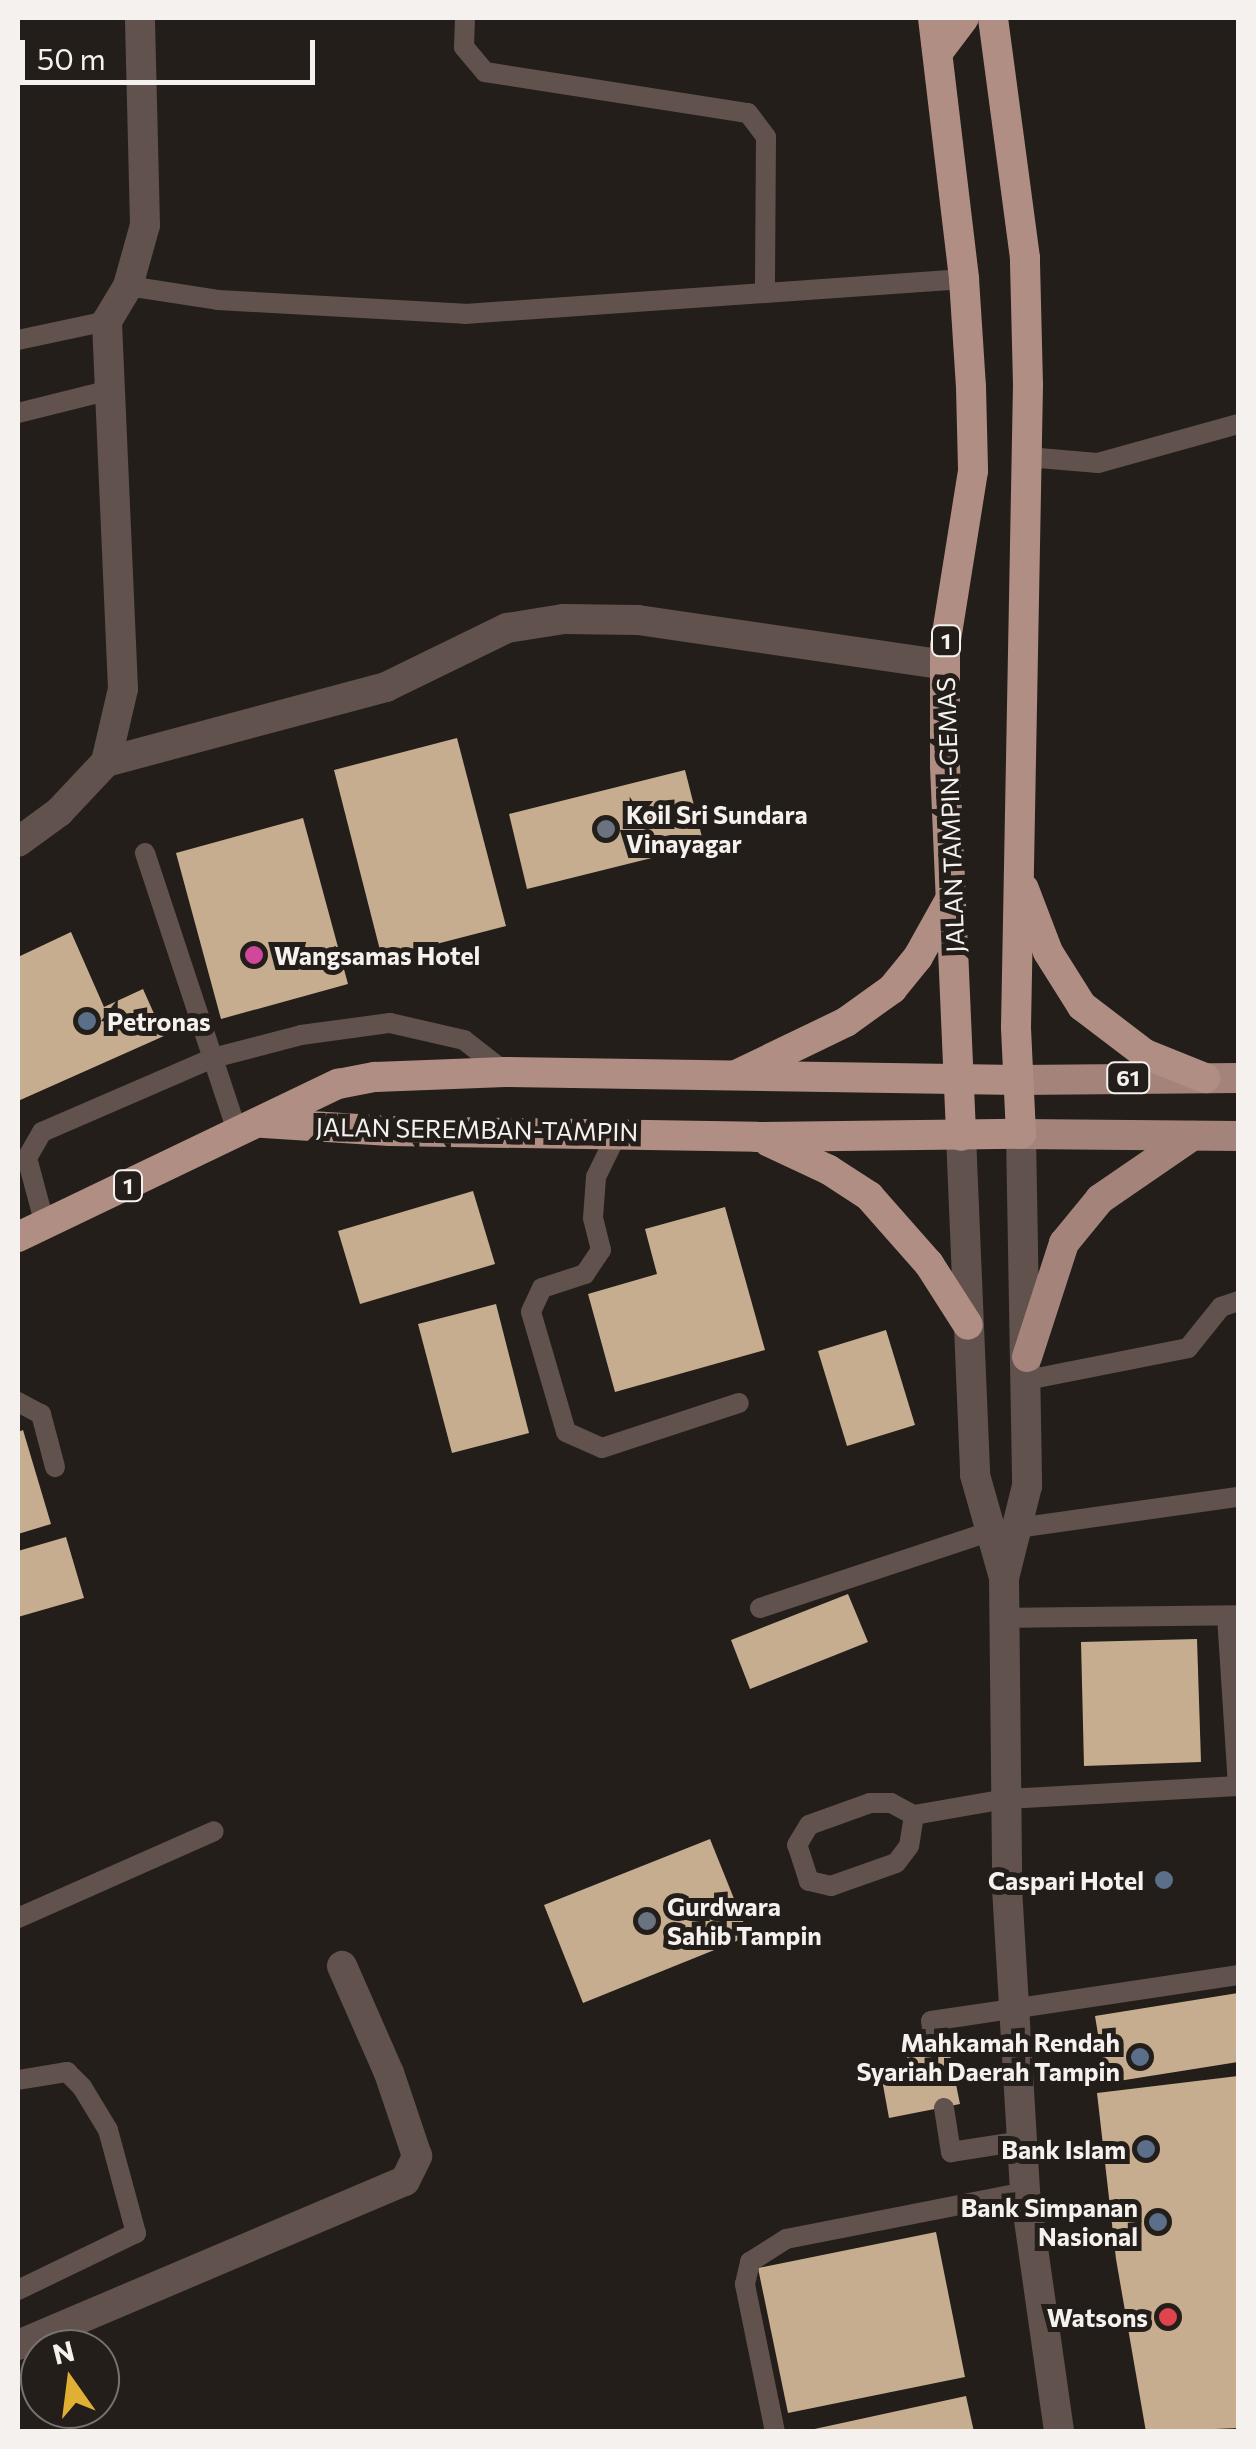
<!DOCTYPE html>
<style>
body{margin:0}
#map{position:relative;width:1256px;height:2449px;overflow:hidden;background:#231e19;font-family:Commissioner,sans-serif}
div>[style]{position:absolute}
.building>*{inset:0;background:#c6ad90}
.service>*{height:20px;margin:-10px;padding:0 10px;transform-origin:10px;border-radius:10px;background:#61524d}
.minor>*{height:30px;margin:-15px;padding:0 15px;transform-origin:15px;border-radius:15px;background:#61524d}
.tertiary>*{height:30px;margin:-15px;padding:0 15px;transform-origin:15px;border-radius:15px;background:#61524d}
.primary>*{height:30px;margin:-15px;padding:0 15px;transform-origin:15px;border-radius:15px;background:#a4847a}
.trunk>*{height:30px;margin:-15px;padding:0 15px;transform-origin:15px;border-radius:15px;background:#b18e83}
.dots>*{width:28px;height:28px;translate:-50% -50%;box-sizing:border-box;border:5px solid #231e19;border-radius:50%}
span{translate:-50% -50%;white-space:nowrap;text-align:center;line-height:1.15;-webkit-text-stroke:10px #231e19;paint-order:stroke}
.shield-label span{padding:2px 8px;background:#231e19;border:2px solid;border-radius:8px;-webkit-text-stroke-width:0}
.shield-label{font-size:22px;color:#f5f1ee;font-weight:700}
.poi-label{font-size:25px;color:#f5f1ee;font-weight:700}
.left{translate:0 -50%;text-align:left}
.right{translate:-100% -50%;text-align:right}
.street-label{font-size:25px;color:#f5f1ee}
.frame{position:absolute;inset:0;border:20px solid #f5f1ee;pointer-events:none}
.north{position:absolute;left:20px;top:2329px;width:100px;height:100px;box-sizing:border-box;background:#231e19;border:2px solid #77726e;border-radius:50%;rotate:346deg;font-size:28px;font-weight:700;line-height:40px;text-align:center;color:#f5f1ee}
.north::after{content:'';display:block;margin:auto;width:35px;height:45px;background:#e0b034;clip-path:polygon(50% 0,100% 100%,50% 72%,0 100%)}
.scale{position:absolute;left:20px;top:40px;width:295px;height:45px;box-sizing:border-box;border:5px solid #f5f1ee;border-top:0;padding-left:12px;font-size:30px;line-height:35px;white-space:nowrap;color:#f5f1ee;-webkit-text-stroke:8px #231e19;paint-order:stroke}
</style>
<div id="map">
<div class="building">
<i style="clip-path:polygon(457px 738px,506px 926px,382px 958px,334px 770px)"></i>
<i style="clip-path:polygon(685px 770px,704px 845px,527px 889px,509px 814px)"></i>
<i style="clip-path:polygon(303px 818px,348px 984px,221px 1019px,176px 853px)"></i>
<i style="clip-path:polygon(71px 932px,104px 1007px,143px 989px,164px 1036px,18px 1101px,18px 957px)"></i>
<i style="clip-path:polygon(473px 1191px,495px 1264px,360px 1304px,338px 1231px)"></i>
<i style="clip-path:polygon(725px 1207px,765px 1350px,615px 1392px,588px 1294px,657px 1274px,645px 1229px)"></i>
<i style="clip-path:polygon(496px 1304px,529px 1433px,452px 1453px,418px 1324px)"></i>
<i style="clip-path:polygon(886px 1330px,915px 1425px,847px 1446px,818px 1351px)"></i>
<i style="clip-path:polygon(23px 1430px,51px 1524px,18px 1534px,18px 1432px)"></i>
<i style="clip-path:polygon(66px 1537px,84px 1598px,18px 1617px,18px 1551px)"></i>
<i style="clip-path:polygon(848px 1594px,868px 1642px,750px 1689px,731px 1640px)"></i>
<i style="clip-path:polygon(1197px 1639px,1201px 1762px,1084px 1766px,1081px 1642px)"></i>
<i style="clip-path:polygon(710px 1839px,749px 1936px,583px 2003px,544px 1905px)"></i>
<i style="clip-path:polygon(1238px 1993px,1238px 2062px,1106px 2083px,1095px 2016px)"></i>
<i style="clip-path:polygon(948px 2045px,960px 2104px,889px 2118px,881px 2074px,910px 2069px,906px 2053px)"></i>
<i style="clip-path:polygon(1238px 2076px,1238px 2428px,1146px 2432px,1116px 2259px,1097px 2093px)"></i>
<i style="clip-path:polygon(936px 2232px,965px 2377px,788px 2413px,758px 2268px)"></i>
<i style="clip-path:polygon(966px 2396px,974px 2432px,810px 2432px,810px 2430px)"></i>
</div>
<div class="service">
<i style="left:465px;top:18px;width:29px;rotate:92deg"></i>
<i style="left:464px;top:47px;width:33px;rotate:50deg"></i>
<i style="left:485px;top:72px;width:266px;rotate:8.9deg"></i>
<i style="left:748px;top:113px;width:30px;rotate:53deg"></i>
<i style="left:766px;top:137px;width:156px;rotate:90.4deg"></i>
<i style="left:128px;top:286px;width:91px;rotate:8.8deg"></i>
<i style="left:218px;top:300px;width:247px;rotate:3.2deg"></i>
<i style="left:465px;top:314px;width:500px;rotate:-4.01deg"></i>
<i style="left:18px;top:340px;width:91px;rotate:-12.1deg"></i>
<i style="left:18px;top:413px;width:95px;rotate:-14deg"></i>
<i style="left:1027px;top:457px;width:71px;rotate:4.8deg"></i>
<i style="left:1098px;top:463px;width:145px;rotate:-15.6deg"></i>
<i style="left:145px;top:853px;width:297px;rotate:71.7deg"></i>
<i style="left:618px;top:1132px;width:50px;rotate:116.1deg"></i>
<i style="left:596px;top:1177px;width:41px;rotate:94.2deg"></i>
<i style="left:593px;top:1218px;width:33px;rotate:76deg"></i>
<i style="left:601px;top:1250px;width:29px;rotate:124deg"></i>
<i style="left:585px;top:1274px;width:45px;rotate:162deg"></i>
<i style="left:542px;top:1288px;width:26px;rotate:115deg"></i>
<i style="left:531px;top:1312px;width:125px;rotate:73.7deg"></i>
<i style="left:566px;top:1432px;width:39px;rotate:24deg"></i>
<i style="left:602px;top:1448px;width:144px;rotate:-18.2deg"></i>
<i style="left:45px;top:1225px;width:69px;rotate:-105deg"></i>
<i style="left:27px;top:1158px;width:30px;rotate:-60deg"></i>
<i style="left:42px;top:1132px;width:186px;rotate:-23.4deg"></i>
<i style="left:213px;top:1058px;width:91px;rotate:-14.6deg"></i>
<i style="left:301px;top:1035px;width:90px;rotate:-7.7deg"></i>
<i style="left:390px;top:1023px;width:76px;rotate:12.9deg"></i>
<i style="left:464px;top:1040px;width:52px;rotate:38deg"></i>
<i style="left:1027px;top:1380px;width:164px;rotate:-11.2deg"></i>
<i style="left:1188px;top:1348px;width:53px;rotate:-51.2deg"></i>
<i style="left:1221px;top:1307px;width:18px;rotate:-19deg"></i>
<i style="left:18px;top:1402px;width:26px;rotate:28deg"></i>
<i style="left:41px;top:1414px;width:55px;rotate:75.2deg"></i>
<i style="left:1017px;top:1528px;width:223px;rotate:-8deg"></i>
<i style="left:760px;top:1608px;width:243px;rotate:-18.4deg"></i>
<i style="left:1227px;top:1616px;width:170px;rotate:86.3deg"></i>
<i style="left:1003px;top:1618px;width:235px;rotate:-0.7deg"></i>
<i style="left:914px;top:1815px;width:31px;rotate:99deg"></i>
<i style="left:909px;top:1846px;width:21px;rotate:127deg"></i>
<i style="left:896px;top:1863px;width:69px;rotate:160.5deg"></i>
<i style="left:831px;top:1886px;width:23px;rotate:-167deg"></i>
<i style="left:809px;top:1881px;width:38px;rotate:-108deg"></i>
<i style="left:797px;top:1845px;width:23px;rotate:-59deg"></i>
<i style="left:809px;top:1825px;width:65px;rotate:-19.8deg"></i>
<i style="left:870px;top:1803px;width:21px"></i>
<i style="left:891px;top:1803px;width:26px;rotate:28deg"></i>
<i style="left:914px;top:1815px;width:93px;rotate:-9.9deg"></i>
<i style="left:1006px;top:1799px;width:232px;rotate:-3.2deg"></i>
<i style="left:18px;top:1918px;width:214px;rotate:-23.9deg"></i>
<i style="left:934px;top:2048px;width:27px;rotate:-96deg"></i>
<i style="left:931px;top:2021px;width:310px;rotate:-8.5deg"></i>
<i style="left:18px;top:2080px;width:50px;rotate:-9.3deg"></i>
<i style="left:67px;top:2072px;width:21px;rotate:45deg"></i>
<i style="left:82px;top:2087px;width:50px;rotate:58.8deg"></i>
<i style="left:108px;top:2130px;width:107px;rotate:74.8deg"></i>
<i style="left:136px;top:2233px;width:131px;rotate:154.2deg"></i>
<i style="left:944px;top:2108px;width:45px;rotate:81deg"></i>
<i style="left:951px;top:2152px;width:72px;rotate:-8.8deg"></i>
<i style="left:775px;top:2432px;width:151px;rotate:-101.5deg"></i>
<i style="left:745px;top:2284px;width:23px;rotate:-77deg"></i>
<i style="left:750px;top:2262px;width:43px;rotate:-32.6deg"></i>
<i style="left:786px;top:2239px;width:244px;rotate:-11.1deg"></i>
</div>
<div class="minor">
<i style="left:106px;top:762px;width:290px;rotate:-15deg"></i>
<i style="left:386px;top:687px;width:135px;rotate:-26deg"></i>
<i style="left:507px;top:628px;width:58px;rotate:-9deg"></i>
<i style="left:564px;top:619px;width:74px;rotate:0.8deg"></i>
<i style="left:638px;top:620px;width:310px;rotate:8.3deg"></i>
<i style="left:18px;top:842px;width:51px;rotate:-36.2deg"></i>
<i style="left:59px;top:812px;width:69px;rotate:-46.8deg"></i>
<i style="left:106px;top:762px;width:75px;rotate:-76.9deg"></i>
<i style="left:123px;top:689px;width:368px;rotate:-92.5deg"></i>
<i style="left:107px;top:321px;width:41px;rotate:-59deg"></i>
<i style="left:128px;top:286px;width:63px;rotate:-74.4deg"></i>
<i style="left:145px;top:225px;width:207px;rotate:-91.4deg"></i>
<i style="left:18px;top:2345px;width:420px;rotate:-23deg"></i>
<i style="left:405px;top:2181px;width:28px;rotate:-64deg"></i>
<i style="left:417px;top:2156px;width:88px;rotate:-108.6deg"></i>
<i style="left:389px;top:2073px;width:117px;rotate:-113.7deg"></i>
</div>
<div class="tertiary">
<i style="left:1021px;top:1134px;width:352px;rotate:89deg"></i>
<i style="left:1027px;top:1486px;width:95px;rotate:104deg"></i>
<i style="left:1004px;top:1578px;width:310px;rotate:89.4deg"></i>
<i style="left:1007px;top:1888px;width:305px;rotate:86.6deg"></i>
<i style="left:1025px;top:2192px;width:242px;rotate:81.9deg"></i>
<i style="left:961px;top:1136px;width:339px;rotate:87.6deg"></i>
<i style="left:975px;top:1475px;width:103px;rotate:74.2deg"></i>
</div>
<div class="primary">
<i style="left:1018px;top:1080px;width:220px;rotate:-0.5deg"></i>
<i style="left:1021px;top:1134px;width:217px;rotate:0.5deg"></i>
<i style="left:1027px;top:1357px;width:120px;rotate:-72deg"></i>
<i style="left:1064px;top:1243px;width:57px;rotate:-50.7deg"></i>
<i style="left:1100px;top:1199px;width:112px;rotate:-34.4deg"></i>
</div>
<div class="trunk">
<i style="left:933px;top:18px;width:263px;rotate:83.2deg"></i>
<i style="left:964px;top:279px;width:108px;rotate:86.3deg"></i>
<i style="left:971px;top:387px;width:84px;rotate:88.6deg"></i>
<i style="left:973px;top:471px;width:177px;rotate:99.1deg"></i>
<i style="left:945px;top:646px;width:120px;rotate:90deg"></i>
<i style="left:945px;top:766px;width:370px;rotate:87.5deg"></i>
<i style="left:939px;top:51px;width:41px;rotate:-52.9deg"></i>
<i style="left:1024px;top:889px;width:67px;rotate:69.1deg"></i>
<i style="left:1048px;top:952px;width:64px;rotate:57.8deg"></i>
<i style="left:1082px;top:1006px;width:79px;rotate:37.3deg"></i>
<i style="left:1145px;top:1054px;width:65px;rotate:21.8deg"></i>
<i style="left:736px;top:1075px;width:122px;rotate:-25.7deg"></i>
<i style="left:846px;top:1022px;width:57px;rotate:-35.7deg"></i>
<i style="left:892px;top:989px;width:41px;rotate:-50.9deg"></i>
<i style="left:918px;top:957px;width:68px;rotate:-60.8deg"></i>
<i style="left:264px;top:1123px;width:126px;rotate:3.6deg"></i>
<i style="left:390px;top:1131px;width:367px;rotate:0.9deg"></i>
<i style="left:757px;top:1137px;width:264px;rotate:-0.7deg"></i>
<i style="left:1021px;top:1134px;width:107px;rotate:-92.7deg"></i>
<i style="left:1016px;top:1027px;width:642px;rotate:-88.93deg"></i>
<i style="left:1028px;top:385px;width:127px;rotate:-91.4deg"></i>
<i style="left:1025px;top:258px;width:242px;rotate:-97.6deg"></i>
<i style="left:769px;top:1142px;width:66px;rotate:25deg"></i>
<i style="left:829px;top:1170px;width:48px;rotate:33deg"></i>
<i style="left:869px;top:1196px;width:91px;rotate:48.6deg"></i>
<i style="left:929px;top:1264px;width:72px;rotate:57.4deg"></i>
<i style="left:18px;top:1237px;width:355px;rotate:-25.6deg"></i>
<i style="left:338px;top:1084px;width:38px;rotate:-11deg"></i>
<i style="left:375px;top:1077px;width:130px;rotate:-2.2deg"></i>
<i style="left:505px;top:1072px;width:513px;rotate:0.89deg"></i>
</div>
<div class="dots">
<i style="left:606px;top:829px;background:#6b7280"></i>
<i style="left:254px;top:955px;background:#d1479c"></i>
<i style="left:87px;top:1021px;background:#5c6f8a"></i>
<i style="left:1164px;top:1880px;background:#5c6f8a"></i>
<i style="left:647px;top:1921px;background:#6b7280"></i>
<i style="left:1140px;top:2057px;background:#5c6f8a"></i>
<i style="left:1146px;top:2149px;background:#5c6f8a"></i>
<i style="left:1158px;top:2222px;background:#5c6f8a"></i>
<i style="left:1168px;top:2317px;background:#e0444e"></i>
</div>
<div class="shield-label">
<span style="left:946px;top:641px">1</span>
<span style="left:1128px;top:1078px">61</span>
<span style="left:128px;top:1186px">1</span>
</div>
<div class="poi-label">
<span class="left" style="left:626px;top:829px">Koil Sri Sundara<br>Vinayagar</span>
<span class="left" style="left:274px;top:955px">Wangsamas Hotel</span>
<span class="left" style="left:107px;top:1021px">Petronas</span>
<span class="right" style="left:1144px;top:1880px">Caspari Hotel</span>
<span class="left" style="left:667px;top:1921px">Gurdwara<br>Sahib Tampin</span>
<span class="right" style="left:1120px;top:2057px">Mahkamah Rendah<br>Syariah Daerah Tampin</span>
<span class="right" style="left:1126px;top:2149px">Bank Islam</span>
<span class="right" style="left:1138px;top:2222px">Bank Simpanan<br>Nasional</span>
<span class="right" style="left:1148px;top:2317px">Watsons</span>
</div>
<div class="street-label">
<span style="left:950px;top:815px;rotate:-92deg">JALAN TAMPIN-GEMAS</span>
<span style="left:477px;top:1129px;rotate:1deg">JALAN SEREMBAN-TAMPIN</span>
</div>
<div class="frame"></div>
<div class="north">N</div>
<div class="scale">50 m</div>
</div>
